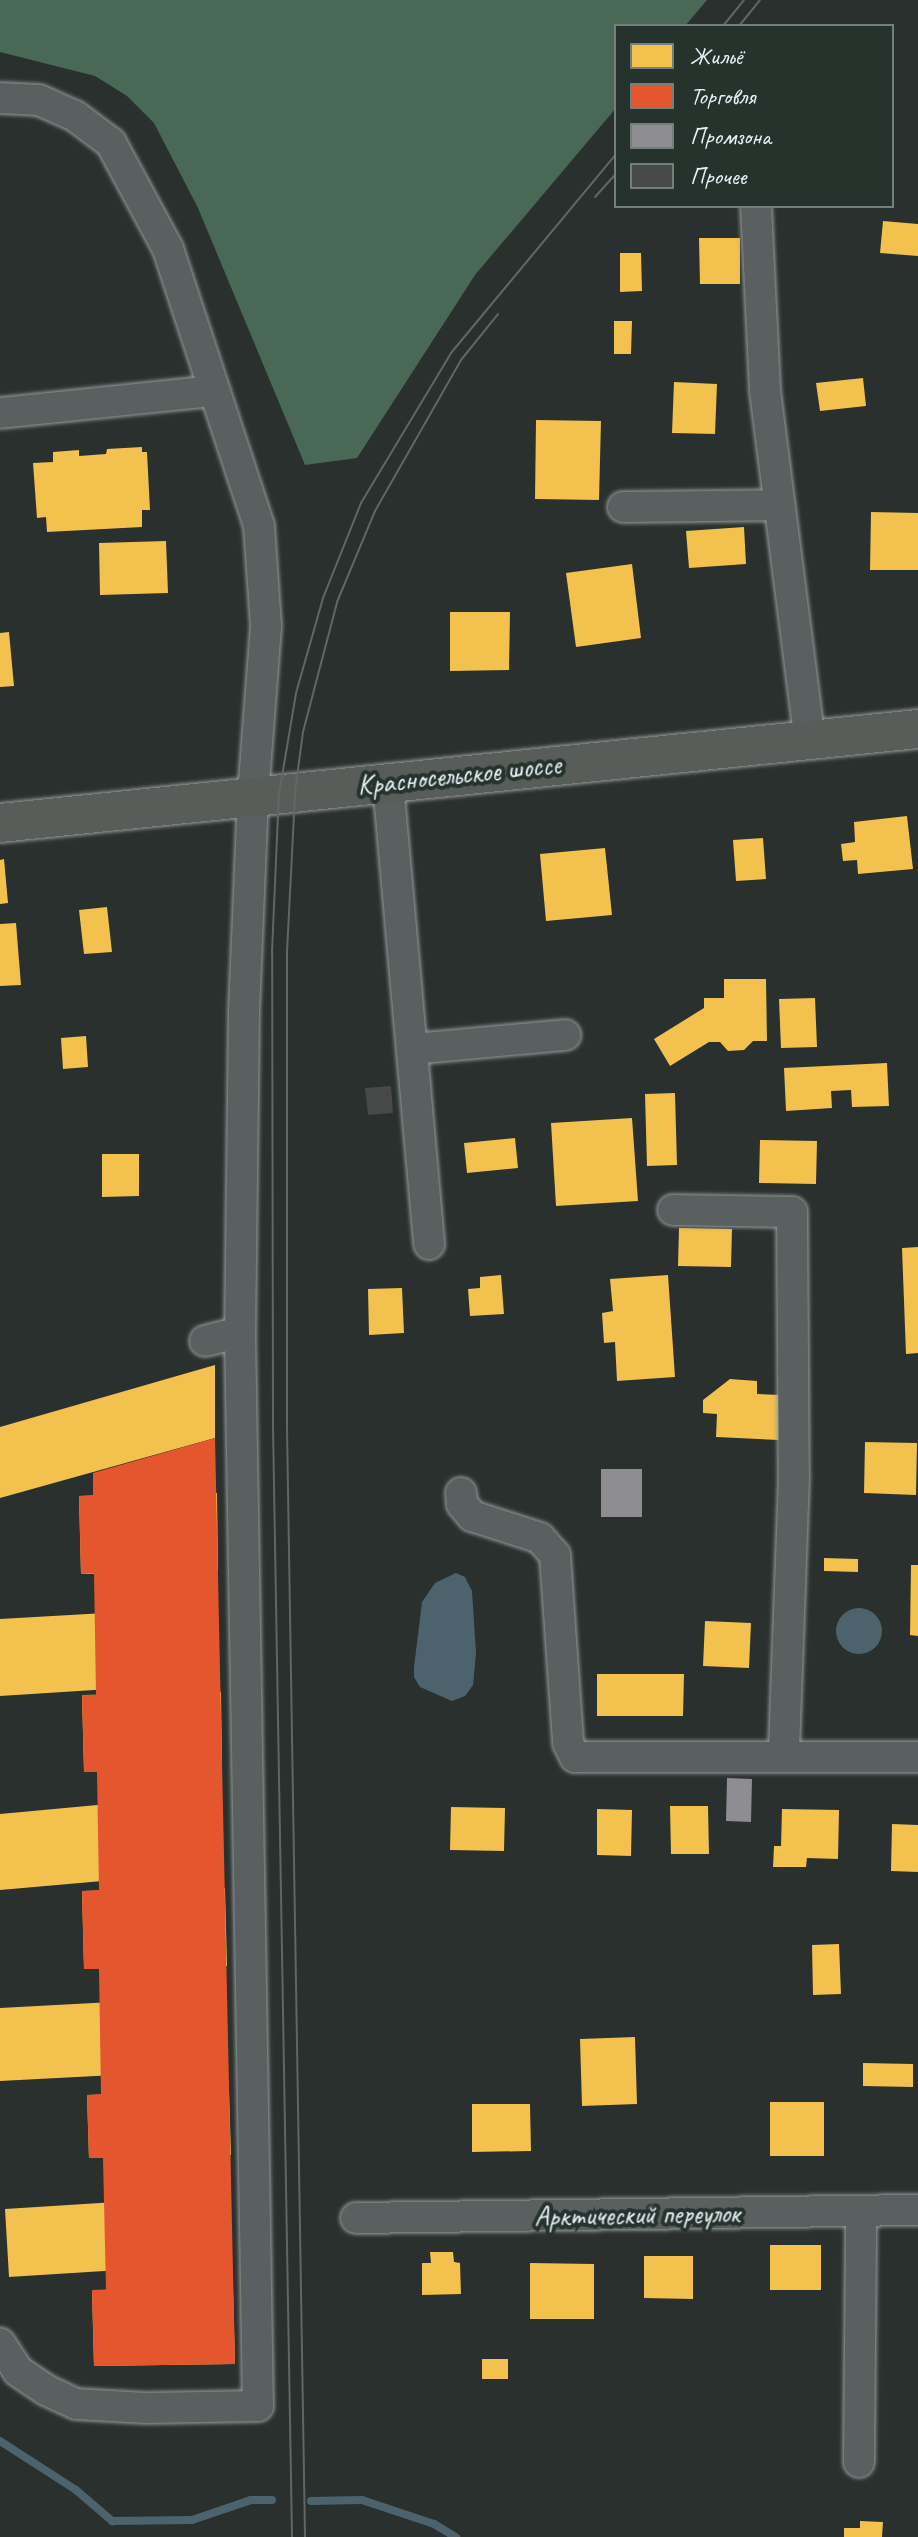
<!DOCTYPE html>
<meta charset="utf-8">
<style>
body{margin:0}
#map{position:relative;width:918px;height:2537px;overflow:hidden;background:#29302d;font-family:Caveat,sans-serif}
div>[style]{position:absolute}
.green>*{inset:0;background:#4a6856}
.water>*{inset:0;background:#4c636e}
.round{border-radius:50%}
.homes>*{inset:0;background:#f2c14e}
.shops>*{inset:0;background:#e4572e}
.industry>*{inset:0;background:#8d8d92}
.stream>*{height:8px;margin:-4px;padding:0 4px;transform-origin:4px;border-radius:4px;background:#4c636e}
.building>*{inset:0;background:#474848}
.roads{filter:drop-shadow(0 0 2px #959a9a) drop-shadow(0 0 2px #959a9a)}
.minor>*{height:30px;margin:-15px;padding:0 15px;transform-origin:15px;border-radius:15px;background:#5a6060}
.major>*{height:38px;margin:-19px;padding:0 19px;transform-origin:19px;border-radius:19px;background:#595d5a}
.tram>*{height:2px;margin:-1px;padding:0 1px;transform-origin:1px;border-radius:1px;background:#626665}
span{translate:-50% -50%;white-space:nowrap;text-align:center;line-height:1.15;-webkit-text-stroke:8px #26332d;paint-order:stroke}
.street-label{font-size:28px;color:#e8f1f8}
.legend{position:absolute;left:614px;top:24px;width:280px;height:184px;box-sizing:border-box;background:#26332d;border:2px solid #747f7e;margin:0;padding:10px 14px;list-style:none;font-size:24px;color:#e8f1f8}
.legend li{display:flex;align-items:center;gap:16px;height:40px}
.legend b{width:40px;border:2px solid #747f7e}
</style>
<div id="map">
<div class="green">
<i style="clip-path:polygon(0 0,707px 0,685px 26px,616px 26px,616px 108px,475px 275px,357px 458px,305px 465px,198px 208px,154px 123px,127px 96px,95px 76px,0 52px)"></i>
</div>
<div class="water">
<i style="clip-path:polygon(456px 1573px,465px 1577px,472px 1591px,476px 1653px,473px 1685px,465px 1696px,452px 1701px,420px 1687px,414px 1677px,414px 1667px,422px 1602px,435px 1583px)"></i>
<i class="round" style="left:836px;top:1608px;width:46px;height:46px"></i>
</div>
<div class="homes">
<i style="clip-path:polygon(883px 221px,918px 224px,918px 256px,880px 253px)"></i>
<i style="clip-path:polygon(699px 238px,740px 238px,740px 284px,700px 284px)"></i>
<i style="clip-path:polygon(620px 253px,641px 253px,642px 291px,620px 292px)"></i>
<i style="clip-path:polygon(614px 321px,632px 321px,631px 354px,614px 354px)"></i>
<i style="clip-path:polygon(863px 378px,866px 406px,820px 411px,816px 383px)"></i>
<i style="clip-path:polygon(674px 382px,717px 384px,715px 434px,672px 433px)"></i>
<i style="clip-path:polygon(536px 420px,601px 421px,599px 500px,535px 499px)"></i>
<i style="clip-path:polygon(142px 447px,142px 452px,147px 452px,150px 510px,142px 510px,142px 527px,47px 532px,46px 517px,37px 518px,33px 463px,53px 462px,53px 452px,79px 450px,79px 456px,106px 454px,107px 449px)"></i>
<i style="clip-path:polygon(871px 512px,918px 513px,918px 570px,870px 570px)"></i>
<i style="clip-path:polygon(744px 527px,746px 564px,689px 568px,686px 531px)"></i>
<i style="clip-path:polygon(166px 541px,168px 593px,100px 595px,99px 543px)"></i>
<i style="clip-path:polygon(632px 564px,641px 638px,576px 647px,566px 573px)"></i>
<i style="clip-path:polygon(450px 612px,510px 612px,509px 670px,450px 671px)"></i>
<i style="clip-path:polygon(9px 632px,14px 686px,0 687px,0 633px)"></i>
<i style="clip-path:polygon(907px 816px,913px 869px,858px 874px,857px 860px,843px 861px,841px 844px,855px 842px,854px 822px)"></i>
<i style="clip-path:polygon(763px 838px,766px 879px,736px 881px,733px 840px)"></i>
<i style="clip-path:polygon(605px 848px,612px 915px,546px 921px,540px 854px)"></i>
<i style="clip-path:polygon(4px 859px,8px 903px,0 904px,0 860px)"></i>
<i style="clip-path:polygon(107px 907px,112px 952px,84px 954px,79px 910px)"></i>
<i style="clip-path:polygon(16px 923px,21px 985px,0 986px,0 924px)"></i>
<i style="clip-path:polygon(724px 979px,766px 979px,767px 1041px,753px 1041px,744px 1050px,728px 1051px,720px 1042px,709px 1042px,670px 1066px,654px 1039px,704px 1008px,704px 998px,724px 998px)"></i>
<i style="clip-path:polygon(815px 998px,817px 1047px,781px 1048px,779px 999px)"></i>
<i style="clip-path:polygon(86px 1036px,88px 1067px,63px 1069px,61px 1038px)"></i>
<i style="clip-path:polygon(887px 1063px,889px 1106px,852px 1107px,851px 1090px,831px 1091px,832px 1108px,786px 1111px,784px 1068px)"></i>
<i style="clip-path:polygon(675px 1093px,677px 1165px,647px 1166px,645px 1094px)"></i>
<i style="clip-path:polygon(632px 1118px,638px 1201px,556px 1206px,551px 1123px)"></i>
<i style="clip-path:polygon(515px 1138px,518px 1168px,467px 1173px,464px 1143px)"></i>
<i style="clip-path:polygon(760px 1140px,817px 1141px,816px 1184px,759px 1183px)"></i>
<i style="clip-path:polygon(102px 1154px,139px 1154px,139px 1196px,102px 1197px)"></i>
<i style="clip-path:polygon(679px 1228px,732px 1229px,731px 1267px,678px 1266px)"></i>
<i style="clip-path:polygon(918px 1247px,918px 1353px,906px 1354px,902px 1248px)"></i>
<i style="clip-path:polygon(501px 1275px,504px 1314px,470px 1316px,468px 1289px,480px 1288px,480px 1277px)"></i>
<i style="clip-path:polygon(668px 1275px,675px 1377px,617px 1381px,615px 1342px,604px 1343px,602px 1313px,613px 1311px,610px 1279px)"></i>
<i style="clip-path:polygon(402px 1288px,404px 1333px,369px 1335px,368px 1289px)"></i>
<i style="clip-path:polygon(215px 1365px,215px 1438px,0 1498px,0 1427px)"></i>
<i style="clip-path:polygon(730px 1379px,757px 1381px,757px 1394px,780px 1395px,779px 1440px,716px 1437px,717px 1414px,703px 1413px,703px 1400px)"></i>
<i style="clip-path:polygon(865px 1442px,917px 1443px,916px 1495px,864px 1493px)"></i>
<i style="clip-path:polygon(217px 1493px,218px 1571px,81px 1574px,79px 1496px)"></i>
<i style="clip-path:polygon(824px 1558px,858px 1559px,858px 1572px,824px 1571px)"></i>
<i style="clip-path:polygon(911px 1565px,918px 1565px,918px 1636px,910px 1635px)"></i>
<i style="clip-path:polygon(105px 1613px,106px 1624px,119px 1623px,121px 1659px,108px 1660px,110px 1689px,0 1696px,0 1619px)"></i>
<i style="clip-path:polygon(705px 1621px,751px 1623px,749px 1668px,703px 1666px)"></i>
<i style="clip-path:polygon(597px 1674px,684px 1674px,683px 1716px,597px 1716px)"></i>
<i style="clip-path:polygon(221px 1692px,222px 1769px,84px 1772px,82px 1695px)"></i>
<i style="clip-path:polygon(108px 1804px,109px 1817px,122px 1816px,125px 1853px,112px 1854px,114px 1880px,0 1890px,0 1814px)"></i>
<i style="clip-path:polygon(670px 1806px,708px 1806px,709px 1854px,671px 1854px)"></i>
<i style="clip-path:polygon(451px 1807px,505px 1808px,504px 1851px,450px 1850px)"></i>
<i style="clip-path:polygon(597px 1809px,632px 1810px,631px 1856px,597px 1855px)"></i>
<i style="clip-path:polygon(782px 1809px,839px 1810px,838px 1859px,807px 1858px,806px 1867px,773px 1867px,774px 1846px,781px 1846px)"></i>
<i style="clip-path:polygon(892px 1824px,918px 1825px,918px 1872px,891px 1871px)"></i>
<i style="clip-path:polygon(225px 1888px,227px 1966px,84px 1969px,82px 1891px)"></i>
<i style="clip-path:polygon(839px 1944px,841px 1994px,813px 1995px,812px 1945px)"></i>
<i style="clip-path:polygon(112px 2002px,113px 2013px,127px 2012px,128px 2046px,114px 2047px,115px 2075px,0 2081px,0 2008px)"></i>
<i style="clip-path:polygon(635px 2037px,637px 2104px,582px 2106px,580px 2039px)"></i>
<i style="clip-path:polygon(863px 2063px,913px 2064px,913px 2087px,863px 2086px)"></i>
<i style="clip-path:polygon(229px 2092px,231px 2155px,89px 2158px,87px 2095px)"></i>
<i style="clip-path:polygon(770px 2102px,824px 2102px,824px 2156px,770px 2156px)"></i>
<i style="clip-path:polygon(472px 2104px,530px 2104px,531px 2151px,472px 2152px)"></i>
<i style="clip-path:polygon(116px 2202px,117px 2211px,132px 2210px,134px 2247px,119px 2247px,120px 2270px,9px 2277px,5px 2209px)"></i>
<i style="clip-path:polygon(770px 2245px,821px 2245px,821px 2290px,770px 2290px)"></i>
<i style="clip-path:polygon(430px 2252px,453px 2252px,454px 2262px,460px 2263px,461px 2294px,422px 2295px,422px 2263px,431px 2263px)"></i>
<i style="clip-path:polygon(644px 2256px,693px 2256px,693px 2299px,644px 2298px)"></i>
<i style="clip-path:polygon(530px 2263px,594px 2264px,594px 2319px,530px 2319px)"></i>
<i style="clip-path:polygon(233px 2287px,235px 2364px,94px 2366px,92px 2290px)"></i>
<i style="clip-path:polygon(482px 2359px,508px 2359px,508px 2379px,482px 2379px)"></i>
<i style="clip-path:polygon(860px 2521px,883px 2522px,882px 2537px,844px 2537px,844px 2528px,860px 2528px)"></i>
</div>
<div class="shops">
<i style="clip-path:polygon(215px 1438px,235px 2364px,94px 2366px,92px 2290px,106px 2290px,103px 2158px,89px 2158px,87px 2095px,101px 2094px,99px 1969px,84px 1969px,82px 1891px,99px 1890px,97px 1772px,84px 1772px,82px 1695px,96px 1695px,94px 1573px,81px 1574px,79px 1496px,93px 1495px,93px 1473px)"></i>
</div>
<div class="industry">
<i style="clip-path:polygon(601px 1469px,642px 1469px,642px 1517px,601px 1517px)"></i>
<i style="clip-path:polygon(727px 1778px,752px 1779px,751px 1822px,726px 1821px)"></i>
</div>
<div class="stream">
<i style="left:0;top:2441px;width:90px;rotate:32.8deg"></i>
<i style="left:76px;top:2490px;width:48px;rotate:40.7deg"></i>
<i style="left:112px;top:2521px;width:80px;rotate:-0.7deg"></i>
<i style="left:192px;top:2520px;width:62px;rotate:-18.7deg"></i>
<i style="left:251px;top:2500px;width:21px"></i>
<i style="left:311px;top:2501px;width:51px;rotate:-1.1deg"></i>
<i style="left:362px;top:2500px;width:76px;rotate:18.4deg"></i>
<i style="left:434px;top:2524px;width:26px;rotate:31deg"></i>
</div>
<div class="building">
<i style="clip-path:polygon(391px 1086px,393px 1113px,368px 1115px,365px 1088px)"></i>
</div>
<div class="roads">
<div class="minor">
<i style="left:0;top:98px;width:39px;rotate:3deg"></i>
<i style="left:39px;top:100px;width:39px;rotate:24deg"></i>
<i style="left:75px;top:116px;width:45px;rotate:36.9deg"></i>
<i style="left:111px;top:143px;width:120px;rotate:61.7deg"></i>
<i style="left:168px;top:249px;width:292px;rotate:71.8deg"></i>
<i style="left:259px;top:526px;width:100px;rotate:86deg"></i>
<i style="left:266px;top:626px;width:170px;rotate:94.4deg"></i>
<i style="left:253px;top:796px;width:217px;rotate:92.4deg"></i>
<i style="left:244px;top:1013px;width:319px;rotate:90.7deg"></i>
<i style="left:240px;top:1332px;width:1074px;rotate:89.04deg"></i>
<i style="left:258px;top:2406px;width:112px;rotate:179deg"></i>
<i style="left:146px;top:2408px;width:70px;rotate:-176.7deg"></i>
<i style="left:76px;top:2404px;width:33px;rotate:-155deg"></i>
<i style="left:46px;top:2390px;width:34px;rotate:-146deg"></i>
<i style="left:18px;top:2371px;width:33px;rotate:-123deg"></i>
<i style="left:756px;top:206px;width:185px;rotate:87.2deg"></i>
<i style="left:765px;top:391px;width:352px;rotate:82.7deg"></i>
<i style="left:0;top:413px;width:215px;rotate:-5.9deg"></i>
<i style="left:623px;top:507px;width:155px;rotate:-0.7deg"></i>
<i style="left:388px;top:783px;width:463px;rotate:84.9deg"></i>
<i style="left:412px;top:1049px;width:154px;rotate:-5.2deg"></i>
<i style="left:673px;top:1210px;width:119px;rotate:1deg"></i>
<i style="left:792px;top:1212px;width:265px;rotate:89.6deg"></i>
<i style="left:794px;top:1477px;width:278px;rotate:92.1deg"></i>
<i style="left:205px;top:1341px;width:36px;rotate:-14deg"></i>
<i style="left:461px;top:1493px;width:11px;rotate:85deg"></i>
<i style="left:462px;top:1504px;width:16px;rotate:50deg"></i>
<i style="left:472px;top:1516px;width:71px;rotate:17.9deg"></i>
<i style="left:540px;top:1538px;width:23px;rotate:49deg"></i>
<i style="left:555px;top:1555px;width:188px;rotate:86deg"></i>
<i style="left:568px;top:1743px;width:16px;rotate:63deg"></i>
<i style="left:575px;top:1757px;width:343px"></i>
<i style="left:356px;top:2218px;width:562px;rotate:-0.82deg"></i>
<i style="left:859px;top:2462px;width:251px;rotate:-89.5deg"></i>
</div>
<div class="major">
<i style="left:0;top:823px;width:923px;rotate:-5.85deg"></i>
</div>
</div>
<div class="tram">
<i style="left:723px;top:26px;width:33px;rotate:-51deg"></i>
<i style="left:739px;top:26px;width:33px;rotate:-51deg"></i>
<i style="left:595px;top:197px;width:31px;rotate:-48deg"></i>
<i style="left:292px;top:2537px;width:1107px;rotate:-90.98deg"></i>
<i style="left:273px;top:1430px;width:478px;rotate:-90.1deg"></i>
<i style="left:272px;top:952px;width:158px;rotate:-87.5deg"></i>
<i style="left:279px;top:794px;width:102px;rotate:-80.4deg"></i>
<i style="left:296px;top:693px;width:99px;rotate:-74.1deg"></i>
<i style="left:323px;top:598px;width:102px;rotate:-68.2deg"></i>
<i style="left:361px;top:503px;width:175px;rotate:-59deg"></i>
<i style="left:451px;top:353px;width:259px;rotate:-50.3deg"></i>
<i style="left:305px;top:2537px;width:1107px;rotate:-90.93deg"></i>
<i style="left:287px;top:1430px;width:478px;rotate:-90deg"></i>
<i style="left:287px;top:952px;width:160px;rotate:-87.1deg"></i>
<i style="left:295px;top:792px;width:61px;rotate:-82.4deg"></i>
<i style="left:303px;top:732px;width:134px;rotate:-75.3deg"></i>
<i style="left:337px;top:602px;width:99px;rotate:-67.3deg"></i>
<i style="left:375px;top:511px;width:174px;rotate:-60.3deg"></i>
<i style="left:461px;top:360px;width:59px;rotate:-51.2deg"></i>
</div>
<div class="street-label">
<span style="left:459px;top:775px;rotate:-6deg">Красносельское шоссе</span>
<span style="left:637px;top:2215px;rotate:-1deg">Арктический переулок</span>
</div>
<ul class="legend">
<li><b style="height:22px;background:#f2c14e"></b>Жильё</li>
<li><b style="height:22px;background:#e4572e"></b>Торговля</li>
<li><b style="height:22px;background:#8d8d92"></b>Промзона</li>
<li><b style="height:22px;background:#474848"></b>Прочее</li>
</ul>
</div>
